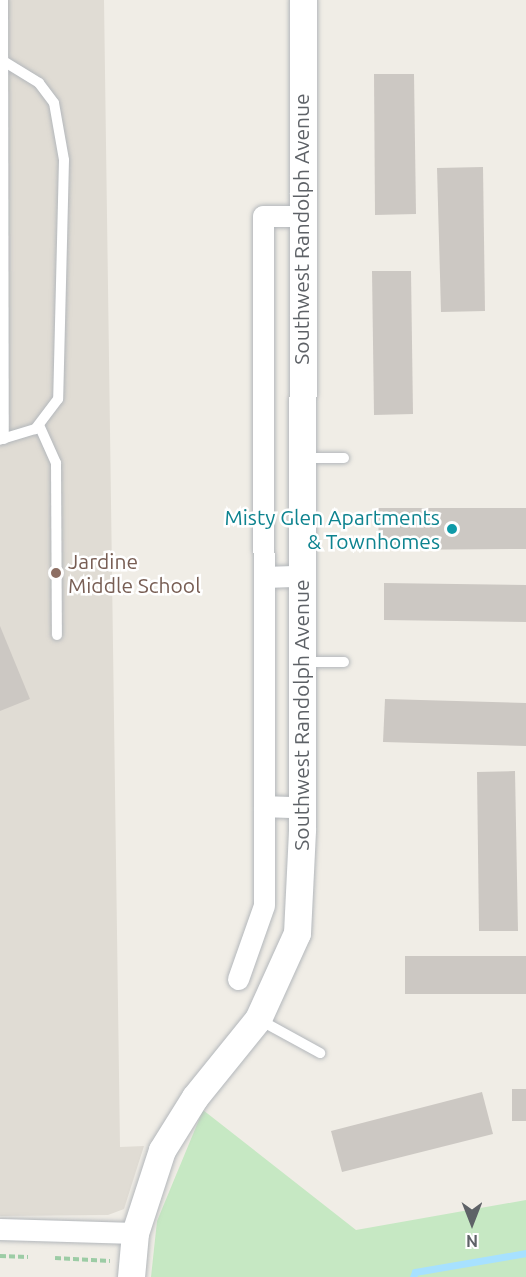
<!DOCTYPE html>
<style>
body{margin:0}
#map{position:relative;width:526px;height:1277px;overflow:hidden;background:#f0ede6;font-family:Ubuntu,sans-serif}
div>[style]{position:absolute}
.education>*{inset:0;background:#e0dcd4}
.green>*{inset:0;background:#c6e8c3}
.stream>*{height:7px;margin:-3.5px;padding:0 3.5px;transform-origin:3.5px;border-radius:3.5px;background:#a7e1ff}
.building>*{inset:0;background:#ccc8c3}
.path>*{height:4px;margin-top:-2px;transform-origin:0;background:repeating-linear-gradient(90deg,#9ccca5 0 6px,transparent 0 9px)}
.roads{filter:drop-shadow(0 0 2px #b3b7bb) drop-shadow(0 0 2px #b3b7bb)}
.service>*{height:10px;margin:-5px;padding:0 5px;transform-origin:5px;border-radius:5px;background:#fff}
.minor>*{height:21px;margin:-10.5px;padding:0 10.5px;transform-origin:10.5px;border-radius:10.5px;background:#fff}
.tertiary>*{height:27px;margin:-13.5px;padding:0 13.5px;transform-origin:13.5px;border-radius:13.5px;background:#fff}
.dots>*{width:16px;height:16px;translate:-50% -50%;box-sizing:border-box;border:3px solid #fff;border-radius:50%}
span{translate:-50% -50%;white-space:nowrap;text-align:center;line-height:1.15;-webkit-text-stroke:5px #fff;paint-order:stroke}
.street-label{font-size:21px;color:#5e6267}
.culture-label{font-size:21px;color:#0d838f}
.right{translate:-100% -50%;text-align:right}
.education-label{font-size:21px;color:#785e54}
.left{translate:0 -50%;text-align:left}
.north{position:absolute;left:442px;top:1193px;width:60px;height:60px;-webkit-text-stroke:4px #fff;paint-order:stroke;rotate:180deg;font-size:16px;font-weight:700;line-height:24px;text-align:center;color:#5e6267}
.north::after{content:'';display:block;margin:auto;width:21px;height:27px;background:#5e6267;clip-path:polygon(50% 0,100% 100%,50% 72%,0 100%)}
</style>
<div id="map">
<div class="education">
<i style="clip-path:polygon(0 0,104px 0,120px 1147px,144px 1146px,124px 1209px,108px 1215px,0 1216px)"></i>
</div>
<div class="green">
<i style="clip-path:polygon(203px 1110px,356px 1230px,526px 1200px,526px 1277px,151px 1277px,157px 1221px)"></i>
</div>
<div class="stream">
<i style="left:413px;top:1277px;width:5px;rotate:-68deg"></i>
<i style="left:415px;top:1272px;width:113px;rotate:-9.7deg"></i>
</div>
<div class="building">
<i style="clip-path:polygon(374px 74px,414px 74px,416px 214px,375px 215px)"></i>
<i style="clip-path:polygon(483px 167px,485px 311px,441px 312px,437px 168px)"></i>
<i style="clip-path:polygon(372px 271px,411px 271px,413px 414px,374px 415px)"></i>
<i style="clip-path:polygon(378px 508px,526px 508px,526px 549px,379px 550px)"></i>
<i style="clip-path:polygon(384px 583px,526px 585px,526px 622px,384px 620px)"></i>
<i style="clip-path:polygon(0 626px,30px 699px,0 711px)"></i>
<i style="clip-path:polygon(385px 699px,526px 703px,526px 746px,383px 742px)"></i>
<i style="clip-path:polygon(515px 771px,518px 931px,479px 931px,477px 772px)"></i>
<i style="clip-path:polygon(405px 956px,526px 956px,526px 994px,405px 994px)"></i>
<i style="clip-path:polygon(512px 1089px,526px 1089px,526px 1121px,512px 1121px)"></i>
<i style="clip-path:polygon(482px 1092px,493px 1134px,342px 1172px,331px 1131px)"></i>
</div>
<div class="path">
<i style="left:0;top:1256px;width:28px;rotate:2deg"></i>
<i style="left:55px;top:1258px;width:55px;rotate:3.1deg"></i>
</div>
<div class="roads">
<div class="service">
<i style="left:3px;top:0;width:439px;rotate:89.9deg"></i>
<i style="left:0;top:59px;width:46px;rotate:31.6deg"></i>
<i style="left:39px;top:83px;width:25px;rotate:53deg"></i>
<i style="left:54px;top:103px;width:58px;rotate:80deg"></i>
<i style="left:64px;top:160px;width:239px;rotate:91.4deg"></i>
<i style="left:58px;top:399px;width:38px;rotate:127deg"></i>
<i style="left:35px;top:429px;width:37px;rotate:163deg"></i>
<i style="left:39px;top:425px;width:42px;rotate:65.9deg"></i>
<i style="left:56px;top:463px;width:172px;rotate:89.7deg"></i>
<i style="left:303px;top:458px;width:41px"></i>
<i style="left:302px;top:662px;width:42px"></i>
<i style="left:258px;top:1019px;width:71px;rotate:28.7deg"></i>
</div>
<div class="minor">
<i style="left:264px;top:577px;width:37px;rotate:-2deg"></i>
<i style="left:264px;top:806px;width:38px;rotate:2deg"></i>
<i style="left:238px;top:979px;width:78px;rotate:-70.6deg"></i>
<i style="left:264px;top:905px;width:689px;rotate:-90.08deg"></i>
<i style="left:263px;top:216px;width:36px"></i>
<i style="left:0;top:1229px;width:135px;rotate:1.7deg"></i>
</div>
<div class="tertiary">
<i style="left:131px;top:1277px;width:44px;rotate:-84.8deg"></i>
<i style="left:135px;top:1233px;width:87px;rotate:-72deg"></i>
<i style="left:162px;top:1150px;width:62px;rotate:-58.1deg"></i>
<i style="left:195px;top:1097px;width:100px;rotate:-51.1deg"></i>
<i style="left:258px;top:1019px;width:94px;rotate:-65.6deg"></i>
<i style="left:297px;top:933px;width:104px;rotate:-87.2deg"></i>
<i style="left:302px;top:829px;width:829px;rotate:-89.93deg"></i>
</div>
</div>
<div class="dots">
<i style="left:452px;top:529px;background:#0f9aa8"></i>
<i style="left:56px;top:573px;background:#8d6e63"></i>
</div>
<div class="street-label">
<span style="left:301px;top:229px;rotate:-90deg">Southwest Randolph Avenue</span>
<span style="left:301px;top:715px;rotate:-90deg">Southwest Randolph Avenue</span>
</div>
<div class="culture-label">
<span class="right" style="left:440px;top:529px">Misty Glen Apartments<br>&amp; Townhomes</span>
</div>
<div class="education-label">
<span class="left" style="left:68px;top:573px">Jardine<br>Middle School</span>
</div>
<div class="north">N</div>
</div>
